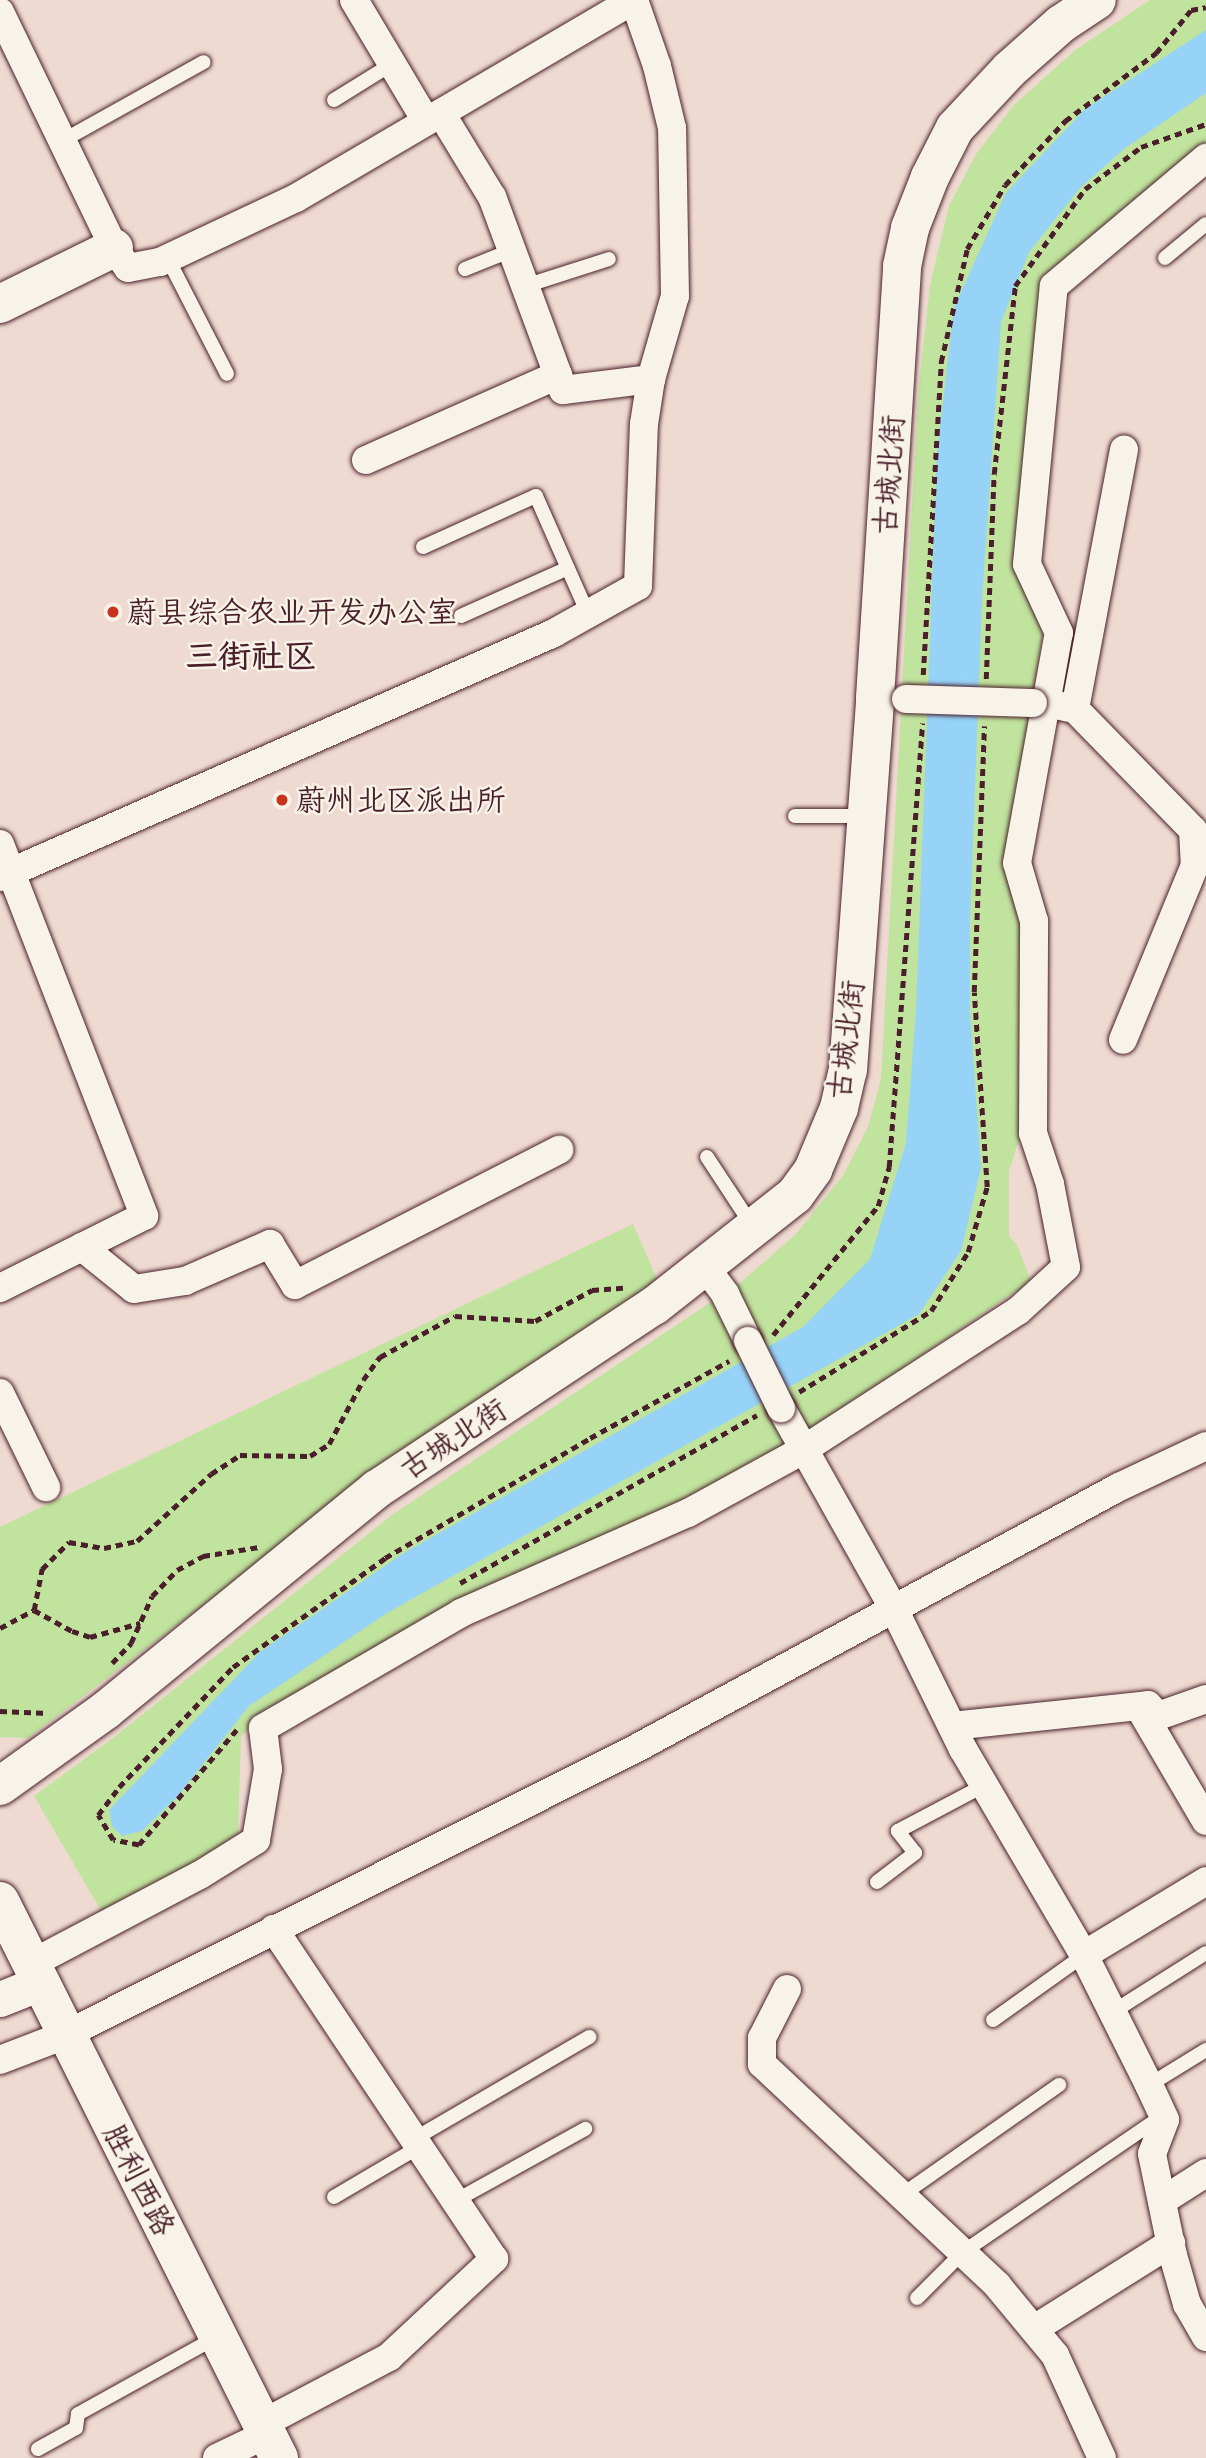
<!DOCTYPE html>
<meta charset="utf-8">
<style>
body{margin:0}
#map{position:relative;width:1206px;height:2458px;overflow:hidden;background:#efdad1;font-family:Caveat,"LXGW WenKai TC",sans-serif}
div>[style]{position:absolute}
.green>*{inset:0;background:#c0e39d}
.water>*{inset:0;background:#96d3f7}
.path>*{height:4.5px;margin-top:-2.25px;transform-origin:0;background:repeating-linear-gradient(90deg,#4a1f2b 0 7px,transparent 0 12px)}
.roads{filter:drop-shadow(0 0 2px #4a1f2b) drop-shadow(0 0 2px #4a1f2b)}
.service>*{height:14px;margin:-7px;padding:0 7px;transform-origin:7px;border-radius:7px;background:#f7f3e8}
.minor>*{height:28px;margin:-14px;padding:0 14px;transform-origin:14px;border-radius:14px;background:#f7f3e8}
.tertiary>*{height:35px;margin:-17.5px;padding:0 17.5px;transform-origin:17.5px;border-radius:17.5px;background:#f7f3e8}
.secondary>*{height:38px;margin:-19px;padding:0 19px;transform-origin:19px;border-radius:19px;background:#f7f3e8}
.bridges{filter:drop-shadow(0 0 2px #4a1f2b) drop-shadow(0 0 2px #4a1f2b)}
.minor-bridge>*{height:28px;margin:-14px;padding:0 14px;transform-origin:14px;border-radius:14px;background:#f7f3e8}
.dots>*{width:19px;height:19px;translate:-50% -50%;box-sizing:border-box;border:4px solid #f7f3e8;border-radius:50%}
span{translate:-50% -50%;white-space:nowrap;text-align:center;line-height:1.15;-webkit-text-stroke:5px #f7f3e8;paint-order:stroke}
.street-label{font-size:30px;color:#4a1f2b}
.poi-label{font-size:30px;color:#4a1f2b}
.left{translate:0 -50%;text-align:left}
.quarter-label{font-size:33px;color:#4a1f2b;font-weight:700}
</style>
<div id="map">
<div class="green">
<i style="clip-path:polygon(1150px 0,1206px 0,1206px 146px,1043px 282px,1036px 607px,1043px 632px,1010px 844px,1025px 928px,1020px 1137px,1009px 1171px,1009px 1236px,1017px 1245px,1031px 1281px,845px 1407px,703px 1496px,262px 1716px,241px 1736px,238px 1833px,197px 1870px,103px 1914px,34px 1796px,113px 1738px,392px 1515px,741px 1282px,795px 1235px,844px 1174px,868px 1127px,881px 1079px,918px 394px,930px 285px,949px 206px,976px 154px,1014px 105px,1074px 51px)"></i>
<i style="clip-path:polygon(633px 1224px,658px 1281px,377px 1473px,28px 1738px,0 1737px,0 1527px)"></i>
</div>
<div class="water">
<i style="clip-path:polygon(1206px 30px,1206px 93px,1124px 149px,1080px 188px,1029px 252px,1001px 322px,982px 598px,970px 921px,970px 1012px,981px 1168px,961px 1251px,919px 1314px,387px 1613px,249px 1706px,176px 1798px,142px 1831px,122px 1836px,112px 1826px,109px 1810px,260px 1652px,402px 1554px,803px 1327px,870px 1259px,906px 1143px,916px 1010px,937px 452px,954px 307px,1006px 193px,1085px 109px)"></i>
</div>
<div class="path">
<i style="left:923px;top:675px;width:314px;rotate:-86.7deg"></i>
<i style="left:941px;top:362px;width:116px;rotate:-77deg"></i>
<i style="left:967px;top:249px;width:74px;rotate:-59.3deg"></i>
<i style="left:1005px;top:185px;width:88px;rotate:-46.8deg"></i>
<i style="left:1065px;top:121px;width:114px;rotate:-36.8deg"></i>
<i style="left:1156px;top:53px;width:55px;rotate:-50.9deg"></i>
<i style="left:1191px;top:10px;width:15px;rotate:-11deg"></i>
<i style="left:986px;top:679px;width:205px;rotate:-87.8deg"></i>
<i style="left:994px;top:474px;width:189px;rotate:-83.6deg"></i>
<i style="left:1015px;top:286px;width:120px;rotate:-54.2deg"></i>
<i style="left:1085px;top:189px;width:70px;rotate:-36.9deg"></i>
<i style="left:1141px;top:147px;width:69px;rotate:-19.5deg"></i>
<i style="left:773px;top:1335px;width:166px;rotate:-50.9deg"></i>
<i style="left:878px;top:1206px;width:41px;rotate:-74.2deg"></i>
<i style="left:889px;top:1167px;width:445px;rotate:-85.7deg"></i>
<i style="left:799px;top:1392px;width:155px;rotate:-31.5deg"></i>
<i style="left:931px;top:1311px;width:70px;rotate:-57.9deg"></i>
<i style="left:968px;top:1252px;width:68px;rotate:-73.7deg"></i>
<i style="left:987px;top:1187px;width:195px;rotate:-93.8deg"></i>
<i style="left:974px;top:992px;width:266px;rotate:-87.8deg"></i>
<i style="left:460px;top:1583px;width:341px;rotate:-29.5deg"></i>
<i style="left:34px;top:1610px;width:43px;rotate:28.9deg"></i>
<i style="left:72px;top:1631px;width:19px;rotate:18deg"></i>
<i style="left:90px;top:1637px;width:52px;rotate:-15.6deg"></i>
<i style="left:0;top:1628px;width:38px;rotate:-28deg"></i>
<i style="left:34px;top:1610px;width:42px;rotate:-79deg"></i>
<i style="left:42px;top:1569px;width:38px;rotate:-45deg"></i>
<i style="left:69px;top:1542px;width:36px;rotate:10deg"></i>
<i style="left:104px;top:1548px;width:34px;rotate:-12deg"></i>
<i style="left:137px;top:1541px;width:100px;rotate:-42.2deg"></i>
<i style="left:211px;top:1474px;width:35px;rotate:-33deg"></i>
<i style="left:240px;top:1455px;width:70px;rotate:0.8deg"></i>
<i style="left:310px;top:1456px;width:22px;rotate:-32deg"></i>
<i style="left:329px;top:1444px;width:72px;rotate:-62deg"></i>
<i style="left:363px;top:1380px;width:29px;rotate:-54deg"></i>
<i style="left:380px;top:1357px;width:85px;rotate:-28.7deg"></i>
<i style="left:455px;top:1316px;width:80px;rotate:3.6deg"></i>
<i style="left:535px;top:1321px;width:65px;rotate:-28.5deg"></i>
<i style="left:592px;top:1290px;width:31px;rotate:-4deg"></i>
<i style="left:112px;top:1663px;width:28px;rotate:-46deg"></i>
<i style="left:131px;top:1643px;width:51px;rotate:-65.9deg"></i>
<i style="left:152px;top:1596px;width:36px;rotate:-46deg"></i>
<i style="left:177px;top:1570px;width:30px;rotate:-28deg"></i>
<i style="left:203px;top:1556px;width:57px;rotate:-9.1deg"></i>
<i style="left:0;top:1711px;width:48px;rotate:2.4deg"></i>
<i style="left:237px;top:1730px;width:151px;rotate:130.4deg"></i>
<i style="left:139px;top:1845px;width:26px;rotate:-169deg"></i>
<i style="left:113px;top:1840px;width:29px;rotate:-121deg"></i>
<i style="left:98px;top:1815px;width:35px;rotate:-53deg"></i>
<i style="left:119px;top:1787px;width:166px;rotate:-46.5deg"></i>
<i style="left:233px;top:1667px;width:187px;rotate:-35.6deg"></i>
<i style="left:385px;top:1558px;width:238px;rotate:-30.3deg"></i>
<i style="left:590px;top:1438px;width:159px;rotate:-29deg"></i>
</div>
<div class="roads">
<div class="service">
<i style="left:334px;top:100px;width:68px;rotate:-31.8deg"></i>
<i style="left:62px;top:141px;width:162px;rotate:-29.1deg"></i>
<i style="left:1165px;top:258px;width:53px;rotate:-39.7deg"></i>
<i style="left:168px;top:259px;width:129px;rotate:62.8deg"></i>
<i style="left:465px;top:269px;width:51px;rotate:-22deg"></i>
<i style="left:525px;top:286px;width:88px;rotate:-17.8deg"></i>
<i style="left:423px;top:547px;width:124px;rotate:-24.3deg"></i>
<i style="left:536px;top:496px;width:129px;rotate:66.2deg"></i>
<i style="left:461px;top:616px;width:117px;rotate:-24.2deg"></i>
<i style="left:795px;top:816px;width:70px"></i>
<i style="left:707px;top:1157px;width:84px;rotate:56.7deg"></i>
<i style="left:877px;top:1882px;width:48px;rotate:-37.3deg"></i>
<i style="left:915px;top:1853px;width:28px;rotate:-128deg"></i>
<i style="left:898px;top:1831px;width:98px;rotate:-27.9deg"></i>
<i style="left:1111px;top:2013px;width:112px;rotate:-32.3deg"></i>
<i style="left:993px;top:2020px;width:112px;rotate:-35.5deg"></i>
<i style="left:1149px;top:2085px;width:67px;rotate:-31.6deg"></i>
<i style="left:414px;top:2139px;width:203px;rotate:-30.2deg"></i>
<i style="left:902px;top:2195px;width:192px;rotate:-35deg"></i>
<i style="left:334px;top:2197px;width:99px;rotate:-30.5deg"></i>
<i style="left:455px;top:2201px;width:149px;rotate:-29deg"></i>
<i style="left:917px;top:2298px;width:65px;rotate:-45deg"></i>
<i style="left:963px;top:2252px;width:240px;rotate:-34.3deg"></i>
<i style="left:38px;top:2449px;width:43px;rotate:-28.9deg"></i>
<i style="left:76px;top:2428px;width:14px;rotate:-82deg"></i>
<i style="left:78px;top:2414px;width:159px;rotate:-29deg"></i>
</div>
<div class="minor">
<i style="left:354px;top:0;width:141px;rotate:59.2deg"></i>
<i style="left:0;top:12px;width:262px;rotate:64.2deg"></i>
<i style="left:114px;top:248px;width:24px;rotate:55deg"></i>
<i style="left:128px;top:268px;width:33px;rotate:-11deg"></i>
<i style="left:160px;top:262px;width:150px;rotate:-25.2deg"></i>
<i style="left:296px;top:198px;width:392px;rotate:-30.4deg"></i>
<i style="left:558px;top:375px;width:16px;rotate:72deg"></i>
<i style="left:563px;top:390px;width:89px;rotate:-7.1deg"></i>
<i style="left:366px;top:460px;width:210px;rotate:-23.9deg"></i>
<i style="left:558px;top:375px;width:190px;rotate:-110.3deg"></i>
<i style="left:492px;top:197px;width:98px;rotate:-121.3deg"></i>
<i style="left:1056px;top:705px;width:19px;rotate:12deg"></i>
<i style="left:1075px;top:709px;width:264px;rotate:-79.3deg"></i>
<i style="left:1075px;top:709px;width:169px;rotate:45.7deg"></i>
<i style="left:1193px;top:830px;width:35px;rotate:87deg"></i>
<i style="left:1195px;top:865px;width:189px;rotate:112.4deg"></i>
<i style="left:0;top:844px;width:399px;rotate:68.8deg"></i>
<i style="left:144px;top:1216px;width:161px;rotate:153.4deg"></i>
<i style="left:0;top:877px;width:605px;rotate:-23.77deg"></i>
<i style="left:554px;top:633px;width:96px;rotate:-29.2deg"></i>
<i style="left:638px;top:586px;width:162px;rotate:-87.9deg"></i>
<i style="left:644px;top:424px;width:46px;rotate:-81.2deg"></i>
<i style="left:651px;top:379px;width:86px;rotate:-73.9deg"></i>
<i style="left:675px;top:296px;width:168px;rotate:-91deg"></i>
<i style="left:672px;top:128px;width:64px;rotate:-103.6deg"></i>
<i style="left:657px;top:66px;width:70px;rotate:-109.2deg"></i>
<i style="left:82px;top:1247px;width:67px;rotate:38.9deg"></i>
<i style="left:134px;top:1289px;width:52px;rotate:-8.9deg"></i>
<i style="left:185px;top:1281px;width:93px;rotate:-23.5deg"></i>
<i style="left:270px;top:1244px;width:48px;rotate:58.6deg"></i>
<i style="left:295px;top:1285px;width:297px;rotate:-27.1deg"></i>
<i style="left:705px;top:1267px;width:34px;rotate:53deg"></i>
<i style="left:725px;top:1294px;width:52px;rotate:63.9deg"></i>
<i style="left:0;top:1393px;width:105px;rotate:63.9deg"></i>
<i style="left:781px;top:1408px;width:231px;rotate:60.7deg"></i>
<i style="left:894px;top:1609px;width:156px;rotate:63.8deg"></i>
<i style="left:963px;top:1749px;width:239px;rotate:59.6deg"></i>
<i style="left:1084px;top:1955px;width:145px;rotate:63.4deg"></i>
<i style="left:1149px;top:2085px;width:38px;rotate:65deg"></i>
<i style="left:1165px;top:2120px;width:36px;rotate:111deg"></i>
<i style="left:1152px;top:2154px;width:103px;rotate:78.3deg"></i>
<i style="left:1173px;top:2255px;width:51px;rotate:74.1deg"></i>
<i style="left:1187px;top:2304px;width:38px;rotate:60deg"></i>
<i style="left:1139px;top:1707px;width:132px;rotate:59.6deg"></i>
<i style="left:952px;top:1726px;width:197px;rotate:-6.1deg"></i>
<i style="left:1148px;top:1705px;width:15px;rotate:48deg"></i>
<i style="left:1158px;top:1716px;width:51px;rotate:-19.5deg"></i>
<i style="left:1084px;top:1955px;width:143px;rotate:-31.2deg"></i>
<i style="left:31px;top:1964px;width:191px;rotate:-27.8deg"></i>
<i style="left:200px;top:1875px;width:66px;rotate:-32deg"></i>
<i style="left:256px;top:1840px;width:72px;rotate:-80.4deg"></i>
<i style="left:268px;top:1769px;width:41px;rotate:-97deg"></i>
<i style="left:263px;top:1728px;width:229px;rotate:-30.1deg"></i>
<i style="left:461px;top:1613px;width:248px;rotate:-23.8deg"></i>
<i style="left:688px;top:1513px;width:131px;rotate:-28.7deg"></i>
<i style="left:803px;top:1450px;width:256px;rotate:-32.9deg"></i>
<i style="left:1018px;top:1311px;width:65px;rotate:-42.5deg"></i>
<i style="left:1066px;top:1267px;width:85px;rotate:-100.9deg"></i>
<i style="left:1050px;top:1184px;width:54px;rotate:-108.4deg"></i>
<i style="left:1033px;top:1133px;width:212px;rotate:-89.7deg"></i>
<i style="left:1034px;top:921px;width:60px;rotate:-106.3deg"></i>
<i style="left:1017px;top:863px;width:234px;rotate:-79.7deg"></i>
<i style="left:1059px;top:633px;width:76px;rotate:-114.9deg"></i>
<i style="left:1027px;top:564px;width:279px;rotate:-84.5deg"></i>
<i style="left:1054px;top:286px;width:199px;rotate:-40.1deg"></i>
<i style="left:787px;top:1989px;width:55px;rotate:117deg"></i>
<i style="left:762px;top:2038px;width:26px;rotate:90deg"></i>
<i style="left:762px;top:2064px;width:323px;rotate:43.2deg"></i>
<i style="left:997px;top:2285px;width:91px;rotate:50.4deg"></i>
<i style="left:1055px;top:2355px;width:113px;rotate:65.5deg"></i>
<i style="left:0;top:2060px;width:70px;rotate:-21deg"></i>
<i style="left:65px;top:2035px;width:638px;rotate:-26.65deg"></i>
<i style="left:635px;top:1749px;width:550px;rotate:-28.43deg"></i>
<i style="left:1119px;top:1487px;width:96px;rotate:-25.2deg"></i>
<i style="left:1162px;top:2201px;width:52px;rotate:-32.5deg"></i>
<i style="left:1034px;top:2329px;width:162px;rotate:-32.1deg"></i>
<i style="left:262px;top:2424px;width:144px;rotate:-27.8deg"></i>
<i style="left:389px;top:2357px;width:144px;rotate:-43deg"></i>
<i style="left:494px;top:2259px;width:397px;rotate:-123.7deg"></i>
<i style="left:217px;top:2458px;width:55px;rotate:-25.6deg"></i>
</div>
<div class="tertiary">
<i style="left:0;top:1999px;width:43px;rotate:-21.8deg"></i>
</div>
<div class="secondary">
<i style="left:0;top:304px;width:127px;rotate:-26.2deg"></i>
<i style="left:0;top:1786px;width:130px;rotate:-35.6deg"></i>
<i style="left:106px;top:1710px;width:350px;rotate:-39.2deg"></i>
<i style="left:377px;top:1489px;width:332px;rotate:-33.5deg"></i>
<i style="left:654px;top:1306px;width:179px;rotate:-38.2deg"></i>
<i style="left:795px;top:1195px;width:31px;rotate:-54deg"></i>
<i style="left:813px;top:1170px;width:67px;rotate:-67.2deg"></i>
<i style="left:839px;top:1108px;width:39px;rotate:-77deg"></i>
<i style="left:848px;top:1070px;width:373px;rotate:-85.8deg"></i>
<i style="left:875px;top:698px;width:433px;rotate:-86.4deg"></i>
<i style="left:902px;top:266px;width:39px;rotate:-78deg"></i>
<i style="left:910px;top:228px;width:55px;rotate:-68.6deg"></i>
<i style="left:930px;top:177px;width:55px;rotate:-63deg"></i>
<i style="left:955px;top:128px;width:79px;rotate:-47deg"></i>
<i style="left:1009px;top:70px;width:69px;rotate:-41.5deg"></i>
<i style="left:1061px;top:24px;width:43px;rotate:-33.7deg"></i>
<i style="left:0;top:1901px;width:623px;rotate:63.39deg"></i>
</div>
</div>
<div class="bridges">
<div class="minor-bridge">
<i style="left:906px;top:699px;width:127px;rotate:1.8deg"></i>
<i style="left:748px;top:1341px;width:75px;rotate:63.8deg"></i>
</div>
</div>
<div class="dots">
<i style="left:113px;top:612px;background:#c8321e"></i>
<i style="left:282px;top:800px;background:#c8321e"></i>
</div>
<div class="street-label">
<span style="left:889px;top:475px;rotate:-86deg">古城北街</span>
<span style="left:846px;top:1040px;rotate:-83deg">古城北街</span>
<span style="left:453px;top:1439px;rotate:-33deg">古城北街</span>
<span style="left:139px;top:2180px;rotate:63deg">胜利西路</span>
</div>
<div class="poi-label">
<span class="left" style="left:127px;top:612px">蔚县综合农业开发办公室</span>
<span class="left" style="left:296px;top:800px">蔚州北区派出所</span>
</div>
<div class="quarter-label">
<span style="left:251px;top:657px">三街社区</span>
</div>
</div>
